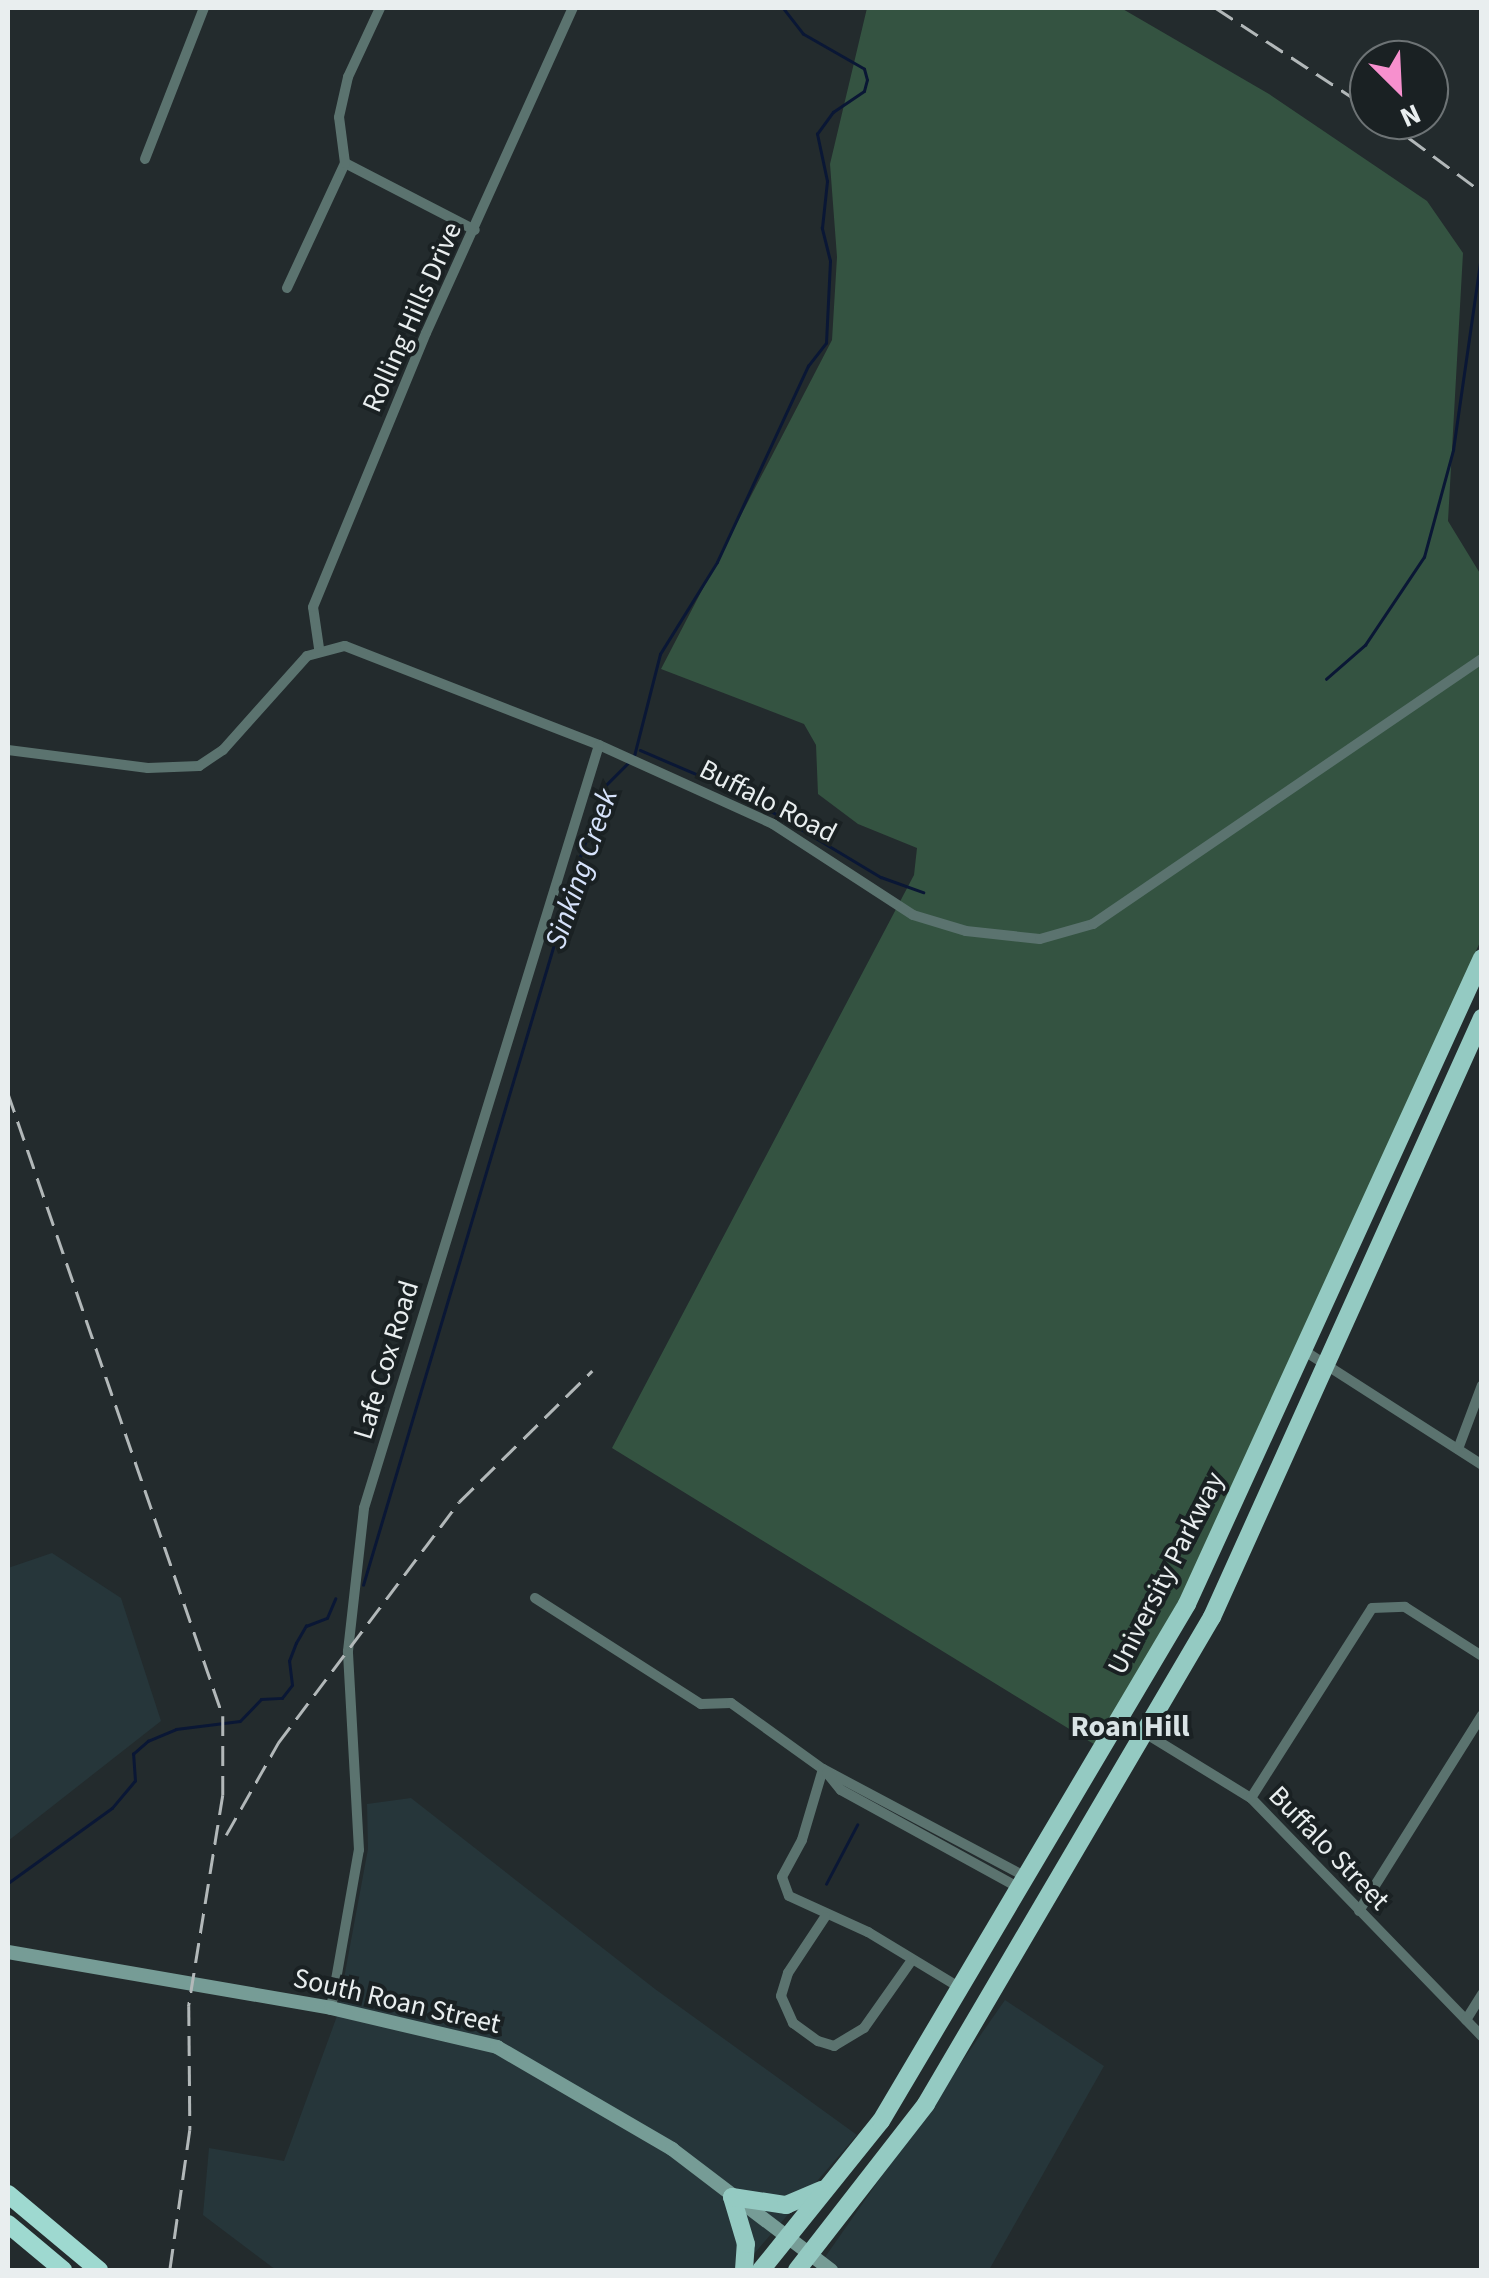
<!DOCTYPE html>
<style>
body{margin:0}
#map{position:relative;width:1489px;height:2278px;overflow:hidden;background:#232b2d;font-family:"Source Sans 3",sans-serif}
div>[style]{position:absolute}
.built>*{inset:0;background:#26363a}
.green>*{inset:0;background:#345341}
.stream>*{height:2.5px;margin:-1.25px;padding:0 1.25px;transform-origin:1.25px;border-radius:1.25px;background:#0a1735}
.minor>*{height:10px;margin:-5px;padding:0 5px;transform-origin:5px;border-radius:5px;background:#5b736f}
.secondary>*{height:14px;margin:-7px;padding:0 7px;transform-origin:7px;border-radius:7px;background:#769c96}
.trunk>*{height:18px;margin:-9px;padding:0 9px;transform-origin:9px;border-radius:9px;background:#94cac2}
.motorway>*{height:18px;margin:-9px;padding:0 9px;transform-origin:9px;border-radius:9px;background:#9ed9d0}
.rail>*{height:2.5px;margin-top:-1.25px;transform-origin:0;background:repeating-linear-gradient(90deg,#b2b8b9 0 20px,transparent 0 30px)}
span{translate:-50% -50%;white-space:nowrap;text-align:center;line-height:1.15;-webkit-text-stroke:8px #1a2123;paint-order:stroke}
.street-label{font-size:28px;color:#e9eeef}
.water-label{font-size:30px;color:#d7e3fc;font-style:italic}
.neighbourhood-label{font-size:30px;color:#d9e3e5;font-weight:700}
.frame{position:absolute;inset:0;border:10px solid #e9eeef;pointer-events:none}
.north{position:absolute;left:1349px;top:40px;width:100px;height:100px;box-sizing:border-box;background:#1a2123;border:2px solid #6d7375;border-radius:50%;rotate:156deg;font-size:28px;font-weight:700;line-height:40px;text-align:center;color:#e9eeef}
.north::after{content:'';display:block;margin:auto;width:35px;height:45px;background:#f790ce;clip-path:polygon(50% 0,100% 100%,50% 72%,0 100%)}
</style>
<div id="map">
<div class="built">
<i style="clip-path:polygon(52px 1553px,121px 1598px,161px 1721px,8px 1841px,8px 1568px)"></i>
<i style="clip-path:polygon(411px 1798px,655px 1989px,857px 2135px,740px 2270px,276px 2270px,203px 2215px,209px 2148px,284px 2161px,337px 2016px,368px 1849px,367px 1804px)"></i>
<i style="clip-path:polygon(1005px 2000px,1104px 2066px,989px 2270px,816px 2270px)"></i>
</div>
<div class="green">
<i style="clip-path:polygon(867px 8px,1121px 8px,1269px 94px,1427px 201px,1463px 253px,1448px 521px,1481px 575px,1481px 940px,1192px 1577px,1097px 1746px,612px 1448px,914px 875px,917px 848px,858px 824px,818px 794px,816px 745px,804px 724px,661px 669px,832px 340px,837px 257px,830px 164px)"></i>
</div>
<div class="stream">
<i style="left:1326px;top:679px;width:52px;rotate:-41.1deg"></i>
<i style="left:1365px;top:645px;width:106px;rotate:-56.2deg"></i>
<i style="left:1424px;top:557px;width:111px;rotate:-74.8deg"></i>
<i style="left:1453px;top:450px;width:204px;rotate:-81.8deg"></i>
<i style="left:640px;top:750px;width:110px;rotate:23.1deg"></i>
<i style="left:741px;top:793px;width:163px;rotate:31deg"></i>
<i style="left:881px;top:877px;width:45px;rotate:19.7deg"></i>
<i style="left:634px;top:756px;width:105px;rotate:-75.7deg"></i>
<i style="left:660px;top:654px;width:108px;rotate:-58.2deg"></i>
<i style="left:717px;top:562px;width:216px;rotate:-65.1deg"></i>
<i style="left:808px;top:366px;width:29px;rotate:-52deg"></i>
<i style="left:826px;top:343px;width:82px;rotate:-87.2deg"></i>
<i style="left:830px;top:261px;width:34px;rotate:-104deg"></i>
<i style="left:822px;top:228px;width:47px;rotate:-83.9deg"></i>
<i style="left:827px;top:181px;width:48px;rotate:-102deg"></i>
<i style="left:817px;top:134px;width:27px;rotate:-54deg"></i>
<i style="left:833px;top:112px;width:37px;rotate:-34deg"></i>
<i style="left:864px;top:91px;width:11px;rotate:-75deg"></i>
<i style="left:867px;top:80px;width:11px;rotate:-105deg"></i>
<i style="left:864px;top:69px;width:70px;rotate:-150.2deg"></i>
<i style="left:803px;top:34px;width:33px;rotate:-128deg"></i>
<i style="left:363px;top:1585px;width:760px;rotate:-73.4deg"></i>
<i style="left:580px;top:857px;width:75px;rotate:-70.6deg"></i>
<i style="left:605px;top:786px;width:34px;rotate:-45deg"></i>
<i style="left:8px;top:1883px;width:128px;rotate:-35.8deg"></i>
<i style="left:112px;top:1808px;width:35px;rotate:-50deg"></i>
<i style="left:135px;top:1781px;width:27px;rotate:-94deg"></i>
<i style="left:133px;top:1754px;width:20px;rotate:-41deg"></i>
<i style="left:148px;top:1741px;width:30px;rotate:-23deg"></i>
<i style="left:176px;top:1729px;width:64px;rotate:-7.1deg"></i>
<i style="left:240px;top:1721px;width:30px;rotate:-46deg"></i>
<i style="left:261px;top:1699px;width:21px;rotate:-3deg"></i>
<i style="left:282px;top:1698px;width:16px;rotate:-52deg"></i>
<i style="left:292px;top:1685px;width:24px;rotate:-97deg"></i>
<i style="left:289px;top:1661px;width:19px;rotate:-69deg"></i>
<i style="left:296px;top:1643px;width:20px;rotate:-60deg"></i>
<i style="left:306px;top:1626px;width:22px;rotate:-21deg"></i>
<i style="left:327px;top:1618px;width:21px;rotate:-67deg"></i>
<i style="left:826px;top:1884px;width:67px;rotate:-62.3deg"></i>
</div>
<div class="minor">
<i style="left:145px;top:159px;width:162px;rotate:-68.7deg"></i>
<i style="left:345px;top:163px;width:146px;rotate:27.3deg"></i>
<i style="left:287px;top:288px;width:138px;rotate:-65.1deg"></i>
<i style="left:345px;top:163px;width:46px;rotate:-97.4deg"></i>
<i style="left:339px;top:117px;width:41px;rotate:-77.3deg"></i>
<i style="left:348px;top:77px;width:76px;rotate:-65.1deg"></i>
<i style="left:319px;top:648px;width:41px;rotate:-98.3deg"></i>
<i style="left:313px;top:607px;width:296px;rotate:-67.6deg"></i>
<i style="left:426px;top:333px;width:357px;rotate:-65.7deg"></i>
<i style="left:8px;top:750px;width:141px;rotate:7.3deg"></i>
<i style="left:148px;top:768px;width:51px;rotate:-2.2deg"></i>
<i style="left:199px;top:766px;width:29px;rotate:-34deg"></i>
<i style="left:223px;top:750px;width:126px;rotate:-48.2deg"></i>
<i style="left:307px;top:656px;width:39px;rotate:-15deg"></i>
<i style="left:345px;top:646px;width:273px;rotate:21.3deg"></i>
<i style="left:599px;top:745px;width:191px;rotate:24.4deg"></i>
<i style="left:773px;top:824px;width:167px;rotate:33deg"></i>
<i style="left:913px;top:915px;width:55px;rotate:16.8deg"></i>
<i style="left:966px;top:931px;width:74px;rotate:6.2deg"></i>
<i style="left:1040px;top:939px;width:55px;rotate:-15.8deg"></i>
<i style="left:1093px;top:924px;width:471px;rotate:-34.3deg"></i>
<i style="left:1303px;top:1350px;width:213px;rotate:32.7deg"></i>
<i style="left:1458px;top:1449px;width:68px;rotate:-69.4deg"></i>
<i style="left:535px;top:1598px;width:197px;rotate:32.6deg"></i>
<i style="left:701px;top:1704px;width:30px;rotate:-2deg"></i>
<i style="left:731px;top:1703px;width:113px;rotate:35.7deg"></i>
<i style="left:823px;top:1769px;width:232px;rotate:28deg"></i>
<i style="left:1122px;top:1719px;width:151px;rotate:31.5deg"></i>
<i style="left:1251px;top:1798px;width:332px;rotate:45.9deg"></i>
<i style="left:823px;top:1769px;width:74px;rotate:106.5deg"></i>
<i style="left:802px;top:1840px;width:42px;rotate:118.4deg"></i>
<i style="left:782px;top:1877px;width:20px;rotate:70deg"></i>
<i style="left:789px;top:1896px;width:87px;rotate:24.5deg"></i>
<i style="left:868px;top:1932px;width:110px;rotate:31.2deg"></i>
<i style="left:827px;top:1773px;width:22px;rotate:51deg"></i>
<i style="left:841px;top:1790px;width:205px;rotate:28.8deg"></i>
<i style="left:1251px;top:1798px;width:225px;rotate:-57.5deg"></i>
<i style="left:1372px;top:1608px;width:33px;rotate:-2deg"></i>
<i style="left:1405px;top:1607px;width:91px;rotate:32.5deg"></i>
<i style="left:1359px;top:1911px;width:231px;rotate:-57.9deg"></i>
<i style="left:825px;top:1917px;width:67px;rotate:123.5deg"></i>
<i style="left:788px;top:1973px;width:24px;rotate:107deg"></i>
<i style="left:781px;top:1996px;width:30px;rotate:66deg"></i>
<i style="left:793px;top:2023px;width:31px;rotate:36deg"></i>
<i style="left:818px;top:2041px;width:17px;rotate:17deg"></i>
<i style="left:834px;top:2046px;width:35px;rotate:-31deg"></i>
<i style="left:864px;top:2028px;width:83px;rotate:-54.8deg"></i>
<i style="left:331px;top:2008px;width:160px;rotate:-80deg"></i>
<i style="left:359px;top:1850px;width:199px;rotate:-93.2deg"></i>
<i style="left:348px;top:1651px;width:144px;rotate:-83.6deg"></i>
<i style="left:364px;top:1508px;width:798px;rotate:-72.88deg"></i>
<i style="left:1466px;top:2020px;width:31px;rotate:-58deg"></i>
</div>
<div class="secondary">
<i style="left:8px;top:1952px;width:328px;rotate:9.8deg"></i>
<i style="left:331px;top:2008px;width:171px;rotate:13.2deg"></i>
<i style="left:497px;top:2047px;width:203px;rotate:30.2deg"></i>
<i style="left:672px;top:2149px;width:200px;rotate:37.3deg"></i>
</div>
<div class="trunk">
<i style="left:744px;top:2270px;width:26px;rotate:-86deg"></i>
<i style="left:746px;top:2244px;width:49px;rotate:-106.6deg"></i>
<i style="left:732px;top:2197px;width:55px;rotate:8.4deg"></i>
<i style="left:786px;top:2205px;width:39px;rotate:-23deg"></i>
<i style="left:761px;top:2270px;width:191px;rotate:-51.2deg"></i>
<i style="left:881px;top:2121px;width:601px;rotate:-59.38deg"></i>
<i style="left:1187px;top:1604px;width:710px;rotate:-65.46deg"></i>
<i style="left:797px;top:2270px;width:210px;rotate:-52.1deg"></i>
<i style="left:926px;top:2104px;width:565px;rotate:-59.58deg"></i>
<i style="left:1212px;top:1617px;width:657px;rotate:-65.74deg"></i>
</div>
<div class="motorway">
<i style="left:8px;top:2194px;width:119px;rotate:39.9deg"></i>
<i style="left:8px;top:2224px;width:72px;rotate:39.9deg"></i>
</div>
<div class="rail">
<i style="left:1216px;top:8px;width:183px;rotate:33.2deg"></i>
<i style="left:1385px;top:120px;width:121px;rotate:36.6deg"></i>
<i style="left:8px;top:1093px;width:659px;rotate:70.96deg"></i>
<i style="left:223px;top:1716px;width:79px;rotate:90deg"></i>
<i style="left:223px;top:1795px;width:214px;rotate:99.2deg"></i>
<i style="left:189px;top:2006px;width:124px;rotate:89.5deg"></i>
<i style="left:190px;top:2130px;width:141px;rotate:98.1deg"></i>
<i style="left:226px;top:1835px;width:106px;rotate:-60.5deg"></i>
<i style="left:278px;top:1743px;width:301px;rotate:-53.1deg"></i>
<i style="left:459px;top:1502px;width:187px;rotate:-44.6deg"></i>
</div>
<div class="street-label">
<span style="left:412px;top:317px;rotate:-66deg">Rolling Hills Drive</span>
<span style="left:768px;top:801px;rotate:27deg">Buffalo Road</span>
<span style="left:386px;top:1360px;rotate:-73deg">Lafe Cox Road</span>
<span style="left:1166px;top:1573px;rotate:-63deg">University Parkway</span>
<span style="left:1329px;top:1848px;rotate:46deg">Buffalo Street</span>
<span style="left:397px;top:2001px;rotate:13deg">South Roan Street</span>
</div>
<div class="water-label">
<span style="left:582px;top:869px;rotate:-71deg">Sinking Creek</span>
</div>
<div class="neighbourhood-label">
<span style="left:1130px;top:1727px">Roan Hill</span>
</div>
<div class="frame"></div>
<div class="north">N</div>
</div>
